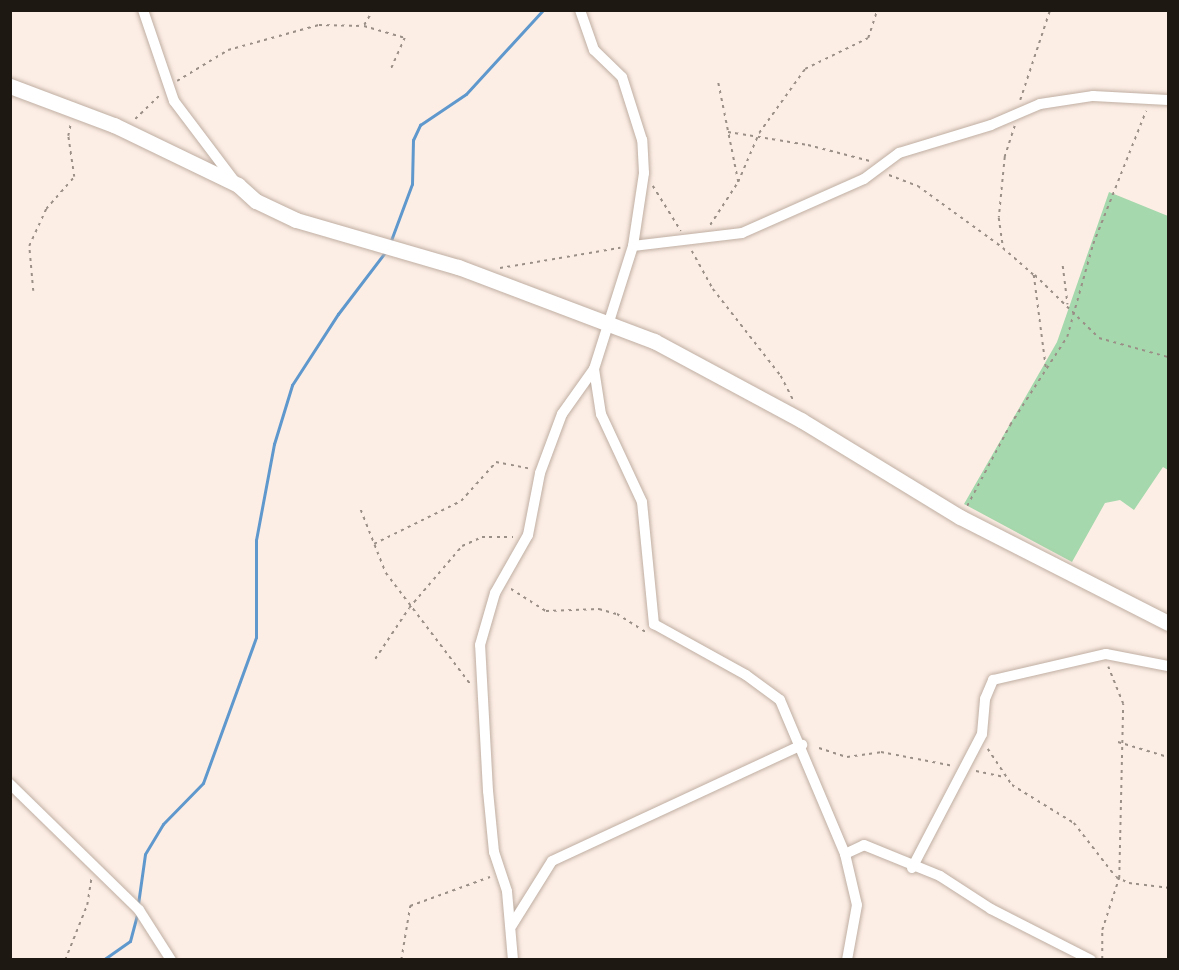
<!DOCTYPE html>
<style>
body{margin:0}
#map{position:relative;width:1179px;height:970px;overflow:hidden;background:#fdeee5;font-family:"Fira Sans Condensed",sans-serif}
div>[style]{position:absolute}
.green>*{inset:0;background:#a5d8ac}
.stream>*{height:3px;margin:-1.5px;padding:0 1.5px;transform-origin:1.5px;border-radius:1.5px;background:#5f98cd}
.path>*{height:1.5px;margin-top:-0.75px;transform-origin:0;background:repeating-linear-gradient(90deg,#9b9088 0 3px,transparent 0 7.5px)}
.roads{filter:drop-shadow(0 0 2px #bfaea2) drop-shadow(0 0 2px #bfaea2)}
.street>*{height:10px;margin:-5px;padding:0 5px;transform-origin:5px;border-radius:5px;background:#fff}
.secondary>*{height:15px;margin:-7.5px;padding:0 7.5px;transform-origin:7.5px;border-radius:7.5px;background:#fff}
span{translate:-50% -50%;white-space:nowrap;text-align:center;line-height:1.15;-webkit-text-stroke:6px #fdeee5;paint-order:stroke}
.frame{position:absolute;inset:0;border:12px solid #1e1813;pointer-events:none}
</style>
<div id="map">
<div class="green">
<i style="clip-path:polygon(1109px 192px,1168px 216px,1168px 470px,1163px 467px,1134px 510px,1120px 500px,1105px 503px,1072px 562px,964px 504px,1057px 342px)"></i>
</div>
<div class="stream">
<i style="left:390px;top:243px;width:63px;rotate:-69.6deg"></i>
<i style="left:412px;top:184px;width:44px;rotate:-88.7deg"></i>
<i style="left:413px;top:140px;width:17px;rotate:-65deg"></i>
<i style="left:420px;top:125px;width:55px;rotate:-34deg"></i>
<i style="left:466px;top:94px;width:114px;rotate:-47.5deg"></i>
<i style="left:138px;top:904px;width:50px;rotate:-82deg"></i>
<i style="left:145px;top:854px;width:35px;rotate:-59deg"></i>
<i style="left:163px;top:824px;width:57px;rotate:-45.7deg"></i>
<i style="left:203px;top:783px;width:155px;rotate:-70deg"></i>
<i style="left:256px;top:637px;width:97px;rotate:-90deg"></i>
<i style="left:256px;top:540px;width:98px;rotate:-79.4deg"></i>
<i style="left:274px;top:444px;width:62px;rotate:-73deg"></i>
<i style="left:292px;top:385px;width:85px;rotate:-57.1deg"></i>
<i style="left:338px;top:314px;width:79px;rotate:-52.7deg"></i>
<i style="left:103px;top:960px;width:33px;rotate:-35deg"></i>
<i style="left:130px;top:941px;width:28px;rotate:-75deg"></i>
</div>
<div class="path">
<i style="left:364px;top:25px;width:17px;rotate:-59deg"></i>
<i style="left:177px;top:81px;width:60px;rotate:-31.3deg"></i>
<i style="left:228px;top:50px;width:94px;rotate:-15.4deg"></i>
<i style="left:319px;top:25px;width:45px;rotate:1.3deg"></i>
<i style="left:364px;top:26px;width:43px;rotate:16.3deg"></i>
<i style="left:405px;top:38px;width:37px;rotate:114deg"></i>
<i style="left:1020px;top:100px;width:95px;rotate:-71.6deg"></i>
<i style="left:135px;top:119px;width:35px;rotate:-44deg"></i>
<i style="left:1015px;top:126px;width:33px;rotate:108deg"></i>
<i style="left:1005px;top:157px;width:61px;rotate:95.6deg"></i>
<i style="left:999px;top:218px;width:30px;rotate:82deg"></i>
<i style="left:1003px;top:248px;width:41px;rotate:41.1deg"></i>
<i style="left:1034px;top:275px;width:93px;rotate:82.6deg"></i>
<i style="left:728px;top:132px;width:81px;rotate:9.2deg"></i>
<i style="left:808px;top:145px;width:64px;rotate:14.5deg"></i>
<i style="left:889px;top:175px;width:31px;rotate:21deg"></i>
<i style="left:918px;top:186px;width:104px;rotate:36deg"></i>
<i style="left:738px;top:182px;width:53px;rotate:-66.8deg"></i>
<i style="left:759px;top:133px;width:79px;rotate:-54.3deg"></i>
<i style="left:805px;top:69px;width:70px;rotate:-26.2deg"></i>
<i style="left:868px;top:38px;width:29px;rotate:-72deg"></i>
<i style="left:653px;top:186px;width:53px;rotate:58.1deg"></i>
<i style="left:710px;top:225px;width:51px;rotate:-56.9deg"></i>
<i style="left:738px;top:182px;width:101px;rotate:-101.4deg"></i>
<i style="left:692px;top:251px;width:43px;rotate:61.1deg"></i>
<i style="left:713px;top:289px;width:110px;rotate:52deg"></i>
<i style="left:781px;top:376px;width:27px;rotate:63deg"></i>
<i style="left:1063px;top:266px;width:39px;rotate:83deg"></i>
<i style="left:500px;top:268px;width:122px;rotate:-9.5deg"></i>
<i style="left:1035px;top:275px;width:90px;rotate:44.5deg"></i>
<i style="left:1099px;top:338px;width:72px;rotate:15.4deg"></i>
<i style="left:33px;top:291px;width:45px;rotate:-95.1deg"></i>
<i style="left:29px;top:246px;width:41px;rotate:-65.3deg"></i>
<i style="left:46px;top:209px;width:43px;rotate:-48.8deg"></i>
<i style="left:74px;top:177px;width:41px;rotate:-98.3deg"></i>
<i style="left:68px;top:136px;width:14px;rotate:-78deg"></i>
<i style="left:967px;top:506px;width:92px;rotate:-62deg"></i>
<i style="left:1010px;top:425px;width:105px;rotate:-57.1deg"></i>
<i style="left:1067px;top:337px;width:97px;rotate:-74.4deg"></i>
<i style="left:1093px;top:244px;width:143px;rotate:-68.3deg"></i>
<i style="left:361px;top:510px;width:68px;rotate:68.4deg"></i>
<i style="left:386px;top:573px;width:141px;rotate:52.8deg"></i>
<i style="left:374px;top:544px;width:97px;rotate:-26.3deg"></i>
<i style="left:461px;top:501px;width:52px;rotate:-48.1deg"></i>
<i style="left:496px;top:462px;width:36px;rotate:11deg"></i>
<i style="left:511px;top:589px;width:41px;rotate:32.2deg"></i>
<i style="left:546px;top:611px;width:53px;rotate:-2.2deg"></i>
<i style="left:599px;top:609px;width:19px;rotate:16deg"></i>
<i style="left:617px;top:614px;width:36px;rotate:32deg"></i>
<i style="left:375px;top:659px;width:61px;rotate:-56.3deg"></i>
<i style="left:409px;top:608px;width:82px;rotate:-49.5deg"></i>
<i style="left:462px;top:546px;width:22px;rotate:-24deg"></i>
<i style="left:482px;top:537px;width:31px"></i>
<i style="left:1118px;top:742px;width:52px;rotate:16.7deg"></i>
<i style="left:819px;top:748px;width:29px;rotate:18deg"></i>
<i style="left:847px;top:757px;width:34px;rotate:-8deg"></i>
<i style="left:881px;top:752px;width:74px;rotate:10.9deg"></i>
<i style="left:988px;top:749px;width:43px;rotate:56.3deg"></i>
<i style="left:1012px;top:785px;width:73px;rotate:31.5deg"></i>
<i style="left:1074px;top:823px;width:68px;rotate:52.1deg"></i>
<i style="left:1116px;top:877px;width:14px;rotate:25deg"></i>
<i style="left:1129px;top:883px;width:39px;rotate:7deg"></i>
<i style="left:976px;top:771px;width:29px;rotate:12deg"></i>
<i style="left:1102px;top:959px;width:29px;rotate:-90deg"></i>
<i style="left:1102px;top:930px;width:55px;rotate:-71.9deg"></i>
<i style="left:1119px;top:878px;width:174px;rotate:-88.7deg"></i>
<i style="left:1123px;top:704px;width:40px;rotate:-112deg"></i>
<i style="left:65px;top:960px;width:59px;rotate:-68.2deg"></i>
<i style="left:87px;top:905px;width:26px;rotate:-81deg"></i>
<i style="left:401px;top:960px;width:55px;rotate:-80.5deg"></i>
<i style="left:410px;top:906px;width:85px;rotate:-19.9deg"></i>
</div>
<div class="roads">
<div class="street">
<i style="left:143px;top:10px;width:96px;rotate:71.2deg"></i>
<i style="left:174px;top:101px;width:103px;rotate:52.9deg"></i>
<i style="left:633px;top:246px;width:110px;rotate:-6.8deg"></i>
<i style="left:742px;top:233px;width:133px;rotate:-23.9deg"></i>
<i style="left:864px;top:179px;width:44px;rotate:-36.6deg"></i>
<i style="left:899px;top:153px;width:96px;rotate:-16.9deg"></i>
<i style="left:991px;top:125px;width:53px;rotate:-23.2deg"></i>
<i style="left:1040px;top:104px;width:54px;rotate:-8.6deg"></i>
<i style="left:1093px;top:96px;width:75px;rotate:3.1deg"></i>
<i style="left:594px;top:369px;width:46px;rotate:81.2deg"></i>
<i style="left:601px;top:414px;width:97px;rotate:65deg"></i>
<i style="left:642px;top:502px;width:123px;rotate:84.4deg"></i>
<i style="left:654px;top:624px;width:105px;rotate:29deg"></i>
<i style="left:746px;top:675px;width:42px;rotate:36.3deg"></i>
<i style="left:780px;top:700px;width:167px;rotate:67.1deg"></i>
<i style="left:845px;top:854px;width:52px;rotate:76.8deg"></i>
<i style="left:857px;top:905px;width:56px;rotate:100.3deg"></i>
<i style="left:10px;top:784px;width:180px;rotate:44.3deg"></i>
<i style="left:139px;top:910px;width:59px;rotate:57.4deg"></i>
<i style="left:845px;top:854px;width:21px;rotate:-25deg"></i>
<i style="left:864px;top:845px;width:82px;rotate:22.2deg"></i>
<i style="left:940px;top:876px;width:61px;rotate:32.9deg"></i>
<i style="left:991px;top:909px;width:112px;rotate:27deg"></i>
<i style="left:912px;top:868px;width:151px;rotate:-62.4deg"></i>
<i style="left:982px;top:734px;width:35px;rotate:-85deg"></i>
<i style="left:985px;top:699px;width:21px;rotate:-67deg"></i>
<i style="left:993px;top:680px;width:116px;rotate:-13deg"></i>
<i style="left:1106px;top:654px;width:63px;rotate:11deg"></i>
<i style="left:512px;top:925px;width:75px;rotate:-58deg"></i>
<i style="left:552px;top:861px;width:276px;rotate:-24.9deg"></i>
<i style="left:513px;top:960px;width:69px;rotate:-95deg"></i>
<i style="left:507px;top:891px;width:41px;rotate:-108.4deg"></i>
<i style="left:494px;top:852px;width:61px;rotate:-95.6deg"></i>
<i style="left:488px;top:791px;width:146px;rotate:-93.1deg"></i>
<i style="left:480px;top:645px;width:54px;rotate:-73.9deg"></i>
<i style="left:495px;top:593px;width:67px;rotate:-60.4deg"></i>
<i style="left:528px;top:535px;width:63px;rotate:-79deg"></i>
<i style="left:540px;top:473px;width:63px;rotate:-69.6deg"></i>
<i style="left:562px;top:414px;width:55px;rotate:-54.6deg"></i>
<i style="left:594px;top:369px;width:129px;rotate:-72.4deg"></i>
<i style="left:633px;top:246px;width:74px;rotate:-81.4deg"></i>
<i style="left:644px;top:173px;width:33px;rotate:-93deg"></i>
<i style="left:642px;top:140px;width:66px;rotate:-107.6deg"></i>
<i style="left:622px;top:77px;width:39px;rotate:-136deg"></i>
<i style="left:594px;top:50px;width:42px;rotate:-109.3deg"></i>
</div>
<div class="secondary">
<i style="left:10px;top:86px;width:111px;rotate:20.6deg"></i>
<i style="left:114px;top:125px;width:138px;rotate:25.8deg"></i>
<i style="left:238px;top:185px;width:24px;rotate:42deg"></i>
<i style="left:256px;top:201px;width:44px;rotate:25.4deg"></i>
<i style="left:296px;top:220px;width:169px;rotate:16.2deg"></i>
<i style="left:458px;top:267px;width:210px;rotate:20.7deg"></i>
<i style="left:654px;top:341px;width:167px;rotate:28.3deg"></i>
<i style="left:801px;top:420px;width:186px;rotate:31.4deg"></i>
<i style="left:960px;top:517px;width:233px;rotate:27deg"></i>
</div>
</div>
<div class="frame"></div>
</div>
